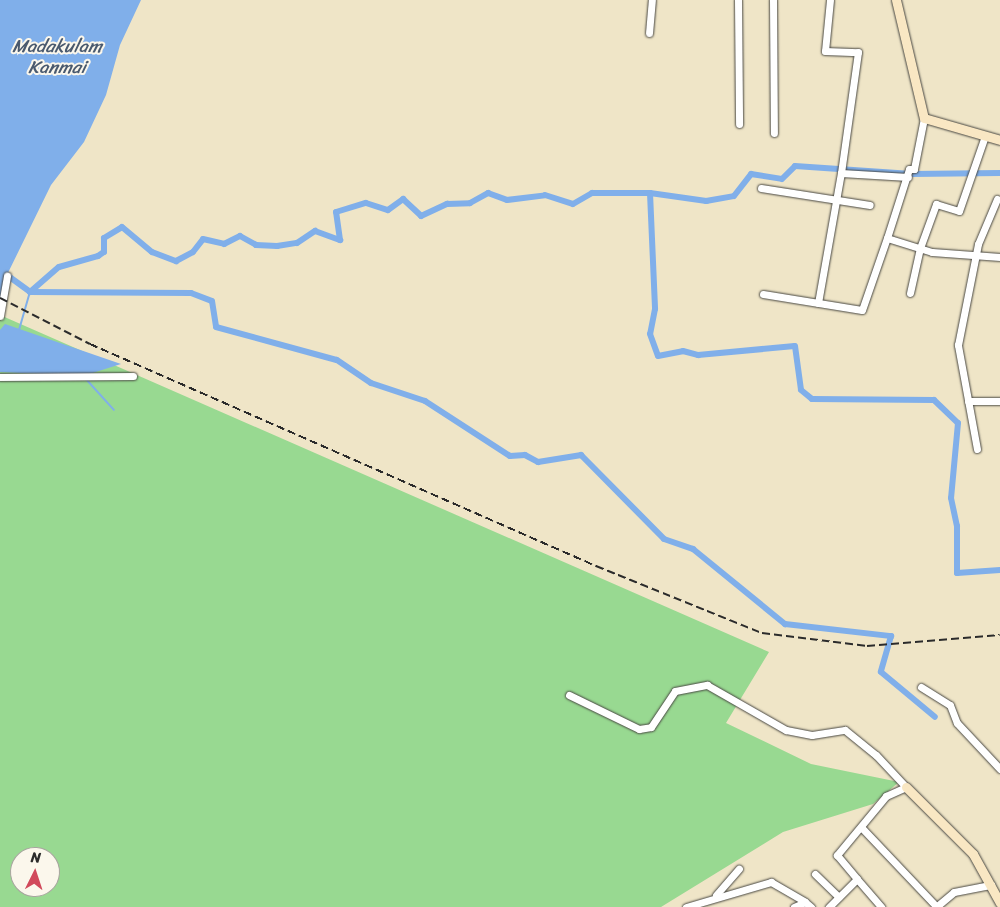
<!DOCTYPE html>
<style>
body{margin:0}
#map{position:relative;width:1000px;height:907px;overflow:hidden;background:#efe5c7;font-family:Sriracha,sans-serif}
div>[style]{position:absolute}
.green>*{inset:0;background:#98d991}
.water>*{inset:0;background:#80afea}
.stream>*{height:2px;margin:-1px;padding:0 1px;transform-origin:1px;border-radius:1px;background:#80afea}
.canal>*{height:6px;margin:-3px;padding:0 3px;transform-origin:3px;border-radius:3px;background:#80afea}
.roads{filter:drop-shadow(0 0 1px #484742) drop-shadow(0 0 1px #484742)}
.street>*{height:7px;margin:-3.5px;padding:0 3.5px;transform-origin:3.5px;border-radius:3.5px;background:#fff}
.secondary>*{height:9px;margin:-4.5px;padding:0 4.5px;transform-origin:4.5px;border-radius:4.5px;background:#f9e7c3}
.rail>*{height:2px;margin-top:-1px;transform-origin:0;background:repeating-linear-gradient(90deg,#2b2b2b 0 8px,transparent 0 12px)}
span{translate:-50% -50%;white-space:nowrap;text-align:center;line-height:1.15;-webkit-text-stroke:4px #fbf7ec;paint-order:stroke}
.water-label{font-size:18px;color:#49596e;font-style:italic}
.north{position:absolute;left:10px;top:847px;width:50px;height:50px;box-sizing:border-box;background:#fbf7ec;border:1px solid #a8a59f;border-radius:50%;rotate:4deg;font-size:14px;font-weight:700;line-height:20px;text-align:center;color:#2b2b2b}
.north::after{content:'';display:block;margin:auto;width:18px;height:22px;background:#d1495b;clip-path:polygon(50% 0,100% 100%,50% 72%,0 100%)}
</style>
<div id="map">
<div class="green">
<i style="clip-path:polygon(evenodd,0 315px,769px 652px,726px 723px,811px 764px,899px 782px,873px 804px,783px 832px,661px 907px,0 907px,0 315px,20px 857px,50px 857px,50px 887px,20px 887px,20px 857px)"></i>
</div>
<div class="water">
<i style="clip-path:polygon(0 0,141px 0,120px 45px,106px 95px,84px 142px,51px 185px,4px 281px,0 305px)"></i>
<i style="clip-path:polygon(5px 324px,121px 364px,83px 376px,0 372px,0 330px)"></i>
</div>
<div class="stream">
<i style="left:19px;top:330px;width:40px;rotate:-74deg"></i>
<i style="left:85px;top:378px;width:43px;rotate:47.8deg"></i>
</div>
<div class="canal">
<i style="left:650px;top:193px;width:57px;rotate:8.1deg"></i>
<i style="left:706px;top:201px;width:28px;rotate:-10deg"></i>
<i style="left:734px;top:196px;width:28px;rotate:-52deg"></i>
<i style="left:751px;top:174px;width:31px;rotate:9deg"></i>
<i style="left:782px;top:179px;width:18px;rotate:-45deg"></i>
<i style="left:795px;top:166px;width:117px;rotate:3.9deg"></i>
<i style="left:912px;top:174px;width:88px;rotate:-0.7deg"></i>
<i style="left:0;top:270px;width:37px;rotate:36deg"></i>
<i style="left:30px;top:292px;width:38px;rotate:-41deg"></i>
<i style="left:59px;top:267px;width:41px;rotate:-15.8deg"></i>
<i style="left:98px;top:256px;width:7px;rotate:-34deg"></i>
<i style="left:104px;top:252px;width:14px;rotate:-90deg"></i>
<i style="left:104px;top:238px;width:21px;rotate:-31deg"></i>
<i style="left:122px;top:227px;width:39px;rotate:40deg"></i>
<i style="left:152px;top:252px;width:26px;rotate:21deg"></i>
<i style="left:176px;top:261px;width:19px;rotate:-28deg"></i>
<i style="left:193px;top:252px;width:16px;rotate:-52deg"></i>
<i style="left:203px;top:239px;width:22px;rotate:13deg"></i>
<i style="left:224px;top:244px;width:18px;rotate:-27deg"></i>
<i style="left:240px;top:236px;width:18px;rotate:29deg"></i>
<i style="left:256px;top:245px;width:21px;rotate:3deg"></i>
<i style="left:277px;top:246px;width:20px;rotate:-9deg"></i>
<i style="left:297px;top:243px;width:22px;rotate:-34deg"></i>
<i style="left:315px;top:231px;width:27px;rotate:20deg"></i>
<i style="left:340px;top:240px;width:28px;rotate:-98deg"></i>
<i style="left:336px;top:212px;width:31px;rotate:-17deg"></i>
<i style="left:366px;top:203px;width:23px;rotate:18deg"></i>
<i style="left:388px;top:210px;width:19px;rotate:-36deg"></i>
<i style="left:403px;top:199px;width:25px;rotate:43deg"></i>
<i style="left:421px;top:216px;width:29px;rotate:-25deg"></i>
<i style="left:447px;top:204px;width:23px;rotate:-2deg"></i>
<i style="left:470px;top:203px;width:21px;rotate:-29deg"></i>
<i style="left:488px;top:193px;width:20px;rotate:20deg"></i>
<i style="left:507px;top:200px;width:38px;rotate:-7deg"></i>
<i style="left:545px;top:195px;width:29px;rotate:18deg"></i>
<i style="left:573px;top:204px;width:22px;rotate:-30deg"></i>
<i style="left:592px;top:193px;width:58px"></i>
<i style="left:650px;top:193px;width:116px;rotate:87.5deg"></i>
<i style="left:655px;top:309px;width:25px;rotate:101deg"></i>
<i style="left:650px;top:334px;width:23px;rotate:70deg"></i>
<i style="left:658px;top:356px;width:25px;rotate:-11deg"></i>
<i style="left:683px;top:351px;width:16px;rotate:15deg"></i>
<i style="left:698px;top:355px;width:97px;rotate:-5.3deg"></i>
<i style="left:795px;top:346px;width:44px;rotate:82.2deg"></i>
<i style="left:801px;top:390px;width:14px;rotate:39deg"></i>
<i style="left:812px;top:399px;width:122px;rotate:0.5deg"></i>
<i style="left:934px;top:400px;width:33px;rotate:44deg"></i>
<i style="left:958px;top:423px;width:75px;rotate:95.3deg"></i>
<i style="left:951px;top:498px;width:29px;rotate:78deg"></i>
<i style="left:957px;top:526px;width:47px;rotate:90deg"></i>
<i style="left:957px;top:573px;width:43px;rotate:-4deg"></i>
<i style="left:30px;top:292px;width:161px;rotate:0.4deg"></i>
<i style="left:191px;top:293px;width:22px;rotate:21deg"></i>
<i style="left:212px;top:301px;width:26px;rotate:81deg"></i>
<i style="left:216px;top:327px;width:125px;rotate:15.3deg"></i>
<i style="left:337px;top:360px;width:41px;rotate:34.1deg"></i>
<i style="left:371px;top:383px;width:57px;rotate:18.4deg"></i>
<i style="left:425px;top:401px;width:101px;rotate:32.9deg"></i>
<i style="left:510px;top:456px;width:15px;rotate:-4deg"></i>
<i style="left:525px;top:455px;width:15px;rotate:28deg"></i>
<i style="left:538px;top:462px;width:44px;rotate:-9.2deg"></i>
<i style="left:581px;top:455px;width:118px;rotate:45.3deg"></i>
<i style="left:664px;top:539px;width:31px;rotate:19deg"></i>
<i style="left:693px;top:549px;width:119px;rotate:39.2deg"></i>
<i style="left:785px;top:624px;width:107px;rotate:6.5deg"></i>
<i style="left:891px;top:636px;width:37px;rotate:106deg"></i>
<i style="left:881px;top:672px;width:70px;rotate:39.8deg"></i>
</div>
<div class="roads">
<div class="street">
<i style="left:738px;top:0;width:124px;rotate:89.5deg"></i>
<i style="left:773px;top:0;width:133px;rotate:89.6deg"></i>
<i style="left:830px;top:0;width:51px;rotate:95.6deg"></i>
<i style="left:825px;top:51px;width:33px;rotate:2deg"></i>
<i style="left:858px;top:52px;width:122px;rotate:98deg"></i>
<i style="left:649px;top:33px;width:33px;rotate:-85deg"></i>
<i style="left:924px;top:118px;width:52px;rotate:101.1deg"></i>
<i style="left:914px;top:169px;width:5px;rotate:180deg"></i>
<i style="left:909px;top:169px;width:72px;rotate:107.7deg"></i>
<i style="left:887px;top:238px;width:47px;rotate:17.3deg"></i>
<i style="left:932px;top:252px;width:68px;rotate:4.2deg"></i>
<i style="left:761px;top:188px;width:110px;rotate:8.9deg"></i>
<i style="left:910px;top:293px;width:46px;rotate:-77.5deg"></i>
<i style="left:920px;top:248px;width:47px;rotate:-70deg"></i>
<i style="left:936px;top:204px;width:24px;rotate:17deg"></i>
<i style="left:959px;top:211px;width:79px;rotate:-70.9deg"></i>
<i style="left:763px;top:294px;width:100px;rotate:9.2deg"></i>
<i style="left:862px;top:310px;width:76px;rotate:-70.9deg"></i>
<i style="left:818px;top:303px;width:132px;rotate:-80deg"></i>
<i style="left:841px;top:173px;width:67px;rotate:3.4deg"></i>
<i style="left:0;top:316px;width:41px;rotate:-80.1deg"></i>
<i style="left:0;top:377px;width:133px;rotate:-0.4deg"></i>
<i style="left:968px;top:401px;width:32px"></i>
<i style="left:977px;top:449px;width:106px;rotate:-100.4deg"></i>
<i style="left:958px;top:345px;width:103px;rotate:-78.8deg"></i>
<i style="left:978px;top:244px;width:49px;rotate:-67.1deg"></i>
<i style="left:921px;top:687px;width:34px;rotate:32deg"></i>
<i style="left:950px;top:705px;width:19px;rotate:69deg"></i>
<i style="left:957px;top:723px;width:63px;rotate:46.9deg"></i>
<i style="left:569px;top:695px;width:78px;rotate:25.9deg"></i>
<i style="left:639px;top:729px;width:12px;rotate:-9deg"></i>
<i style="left:651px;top:727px;width:43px;rotate:-56.3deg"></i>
<i style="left:675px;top:691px;width:33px;rotate:-11deg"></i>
<i style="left:707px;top:685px;width:91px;rotate:29.7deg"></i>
<i style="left:786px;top:730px;width:26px;rotate:11deg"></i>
<i style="left:812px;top:735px;width:33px;rotate:-9deg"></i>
<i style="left:845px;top:730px;width:40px;rotate:39deg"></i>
<i style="left:876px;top:755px;width:44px;rotate:46.8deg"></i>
<i style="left:906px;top:787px;width:22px;rotate:156deg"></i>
<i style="left:886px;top:796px;width:77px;rotate:129.7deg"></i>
<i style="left:837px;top:855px;width:31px;rotate:50deg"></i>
<i style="left:857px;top:879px;width:40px;rotate:135deg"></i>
<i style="left:861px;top:827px;width:108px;rotate:46.5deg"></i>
<i style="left:815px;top:874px;width:33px;rotate:44deg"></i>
<i style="left:857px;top:879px;width:37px;rotate:49deg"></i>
<i style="left:716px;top:895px;width:35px;rotate:-49deg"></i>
<i style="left:686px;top:907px;width:89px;rotate:-16.4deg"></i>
<i style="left:771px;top:882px;width:39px;rotate:30deg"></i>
<i style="left:794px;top:907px;width:12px;rotate:-24deg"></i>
<i style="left:805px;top:902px;width:8px;rotate:40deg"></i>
<i style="left:936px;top:907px;width:23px;rotate:-40deg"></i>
<i style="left:954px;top:892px;width:38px;rotate:-11deg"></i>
</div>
<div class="secondary">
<i style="left:896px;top:0;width:121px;rotate:76.7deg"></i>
<i style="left:924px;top:118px;width:79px;rotate:16.1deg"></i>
<i style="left:906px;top:787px;width:95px;rotate:45deg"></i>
<i style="left:973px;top:854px;width:56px;rotate:61.1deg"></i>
</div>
</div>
<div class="rail">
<i style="left:0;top:298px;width:101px;rotate:27.1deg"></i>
<i style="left:90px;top:344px;width:553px;rotate:23.69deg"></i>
<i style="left:596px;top:566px;width:179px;rotate:22deg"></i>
<i style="left:762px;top:633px;width:106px;rotate:7.1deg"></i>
<i style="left:867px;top:646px;width:133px;rotate:-4.7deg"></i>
</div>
<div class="water-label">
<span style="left:57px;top:57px">Madakulam<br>Kanmai</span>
</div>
<div class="north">N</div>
</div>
